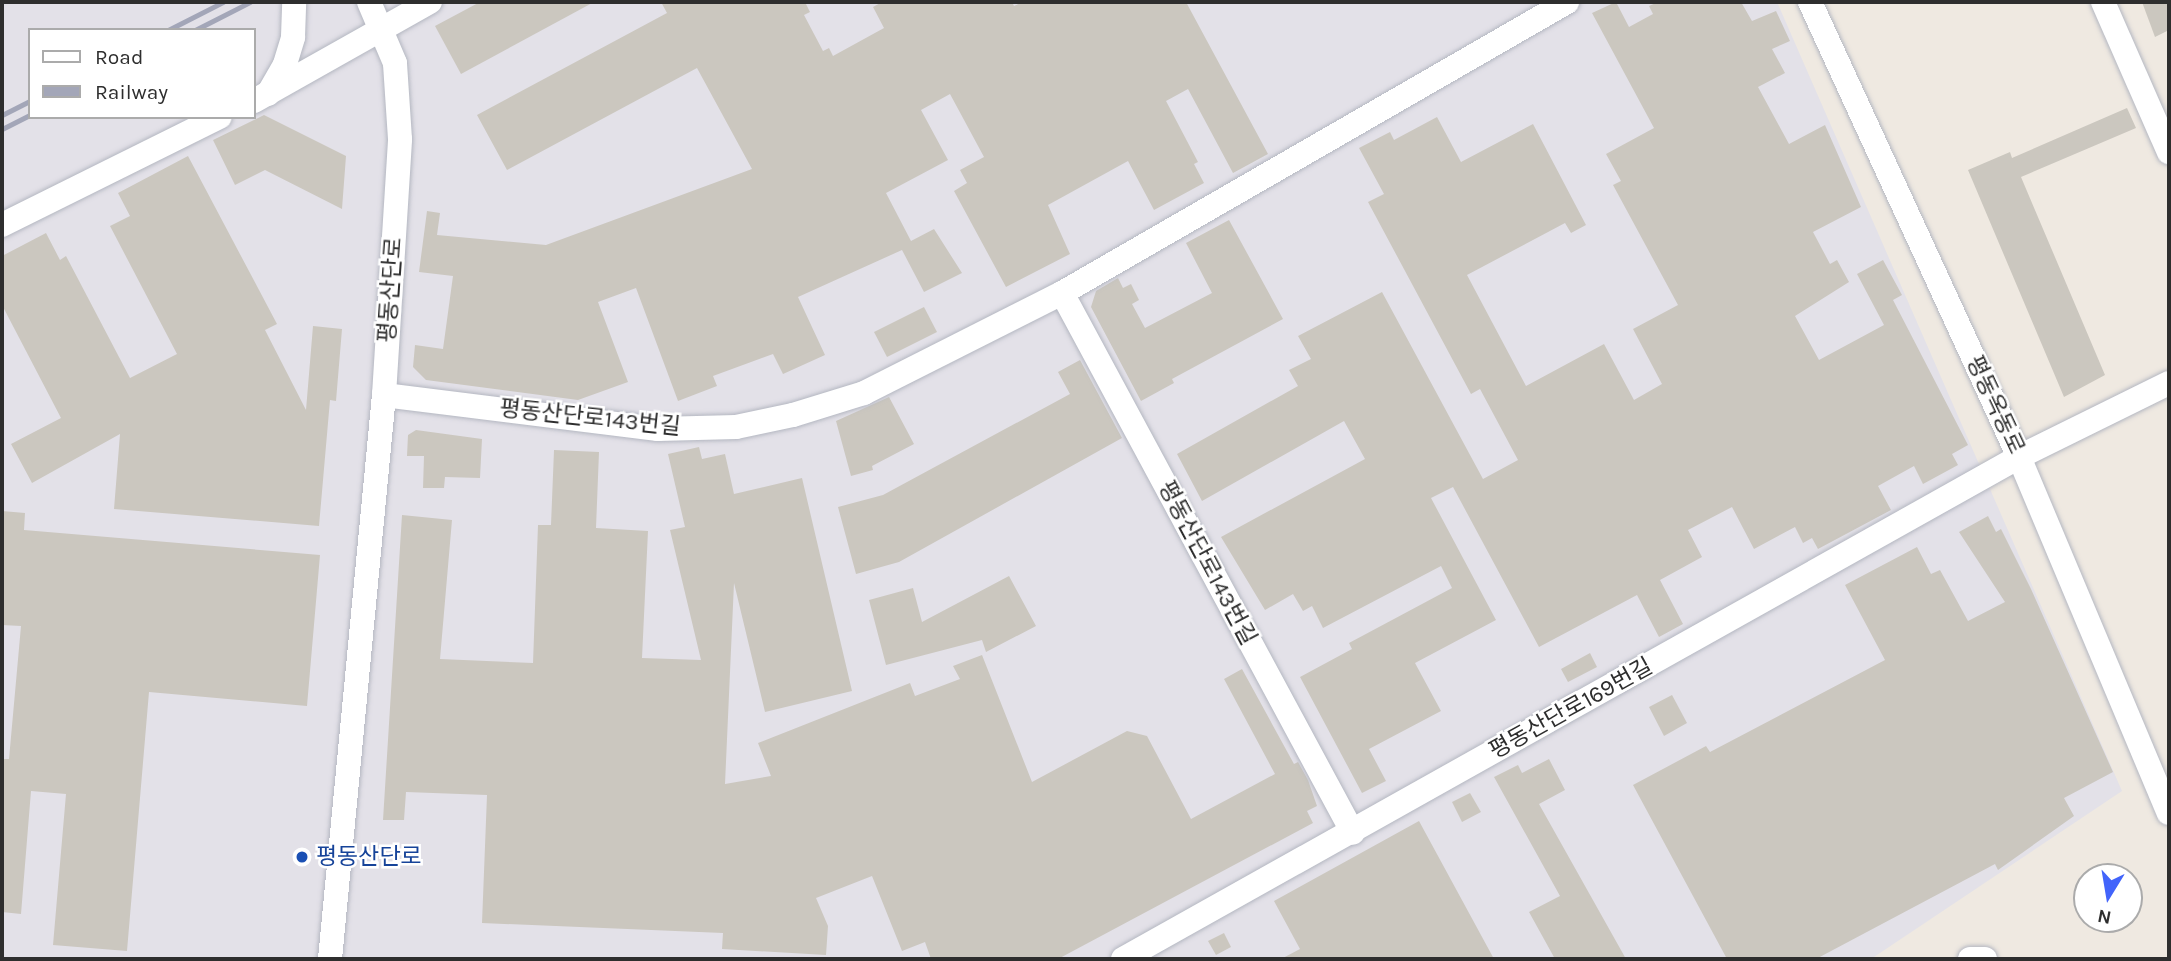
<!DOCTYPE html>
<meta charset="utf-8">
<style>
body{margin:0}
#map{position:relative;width:2171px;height:961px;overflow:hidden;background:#efe9e1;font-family:Karla,"Noto Sans KR",sans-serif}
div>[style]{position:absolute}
.industrial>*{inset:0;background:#e3e1e8}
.building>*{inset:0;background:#cbc7bf}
.roads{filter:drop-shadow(0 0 2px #b4b7c1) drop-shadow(0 0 2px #b4b7c1)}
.minor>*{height:24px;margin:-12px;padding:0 12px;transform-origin:12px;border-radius:12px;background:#fff}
.rail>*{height:5px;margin:-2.5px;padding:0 2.5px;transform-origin:2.5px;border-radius:2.5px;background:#a3a6b8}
.dots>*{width:19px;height:19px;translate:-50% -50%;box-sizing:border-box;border:4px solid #fff;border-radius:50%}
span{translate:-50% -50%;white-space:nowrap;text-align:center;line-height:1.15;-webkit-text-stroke:5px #fff;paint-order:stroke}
.street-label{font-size:23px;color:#2e2e2e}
.transit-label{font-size:23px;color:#164399}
.left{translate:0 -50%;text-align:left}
.frame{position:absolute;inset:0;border:4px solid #2e2e2e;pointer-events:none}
.legend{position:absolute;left:28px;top:28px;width:228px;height:91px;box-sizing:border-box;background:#fff;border:2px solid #ababab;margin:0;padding:9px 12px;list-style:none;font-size:21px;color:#2e2e2e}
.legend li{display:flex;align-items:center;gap:14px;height:35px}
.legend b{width:35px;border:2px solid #ababab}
.north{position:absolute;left:2073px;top:863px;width:70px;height:70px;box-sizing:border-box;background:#fff;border:2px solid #ababab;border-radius:50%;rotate:191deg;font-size:19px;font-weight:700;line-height:28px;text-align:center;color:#2e2e2e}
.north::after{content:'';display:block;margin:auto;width:24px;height:32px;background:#4264fb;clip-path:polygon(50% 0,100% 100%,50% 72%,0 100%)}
</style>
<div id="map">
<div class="industrial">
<i style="clip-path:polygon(evenodd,2px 2px,1777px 2px,2122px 791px,1871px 959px,2px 959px,2px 2px,30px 30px,254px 30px,254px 117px,30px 117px,30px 30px)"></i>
</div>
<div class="building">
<i style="clip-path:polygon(480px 2px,594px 2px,461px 74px,435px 26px)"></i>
<i style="clip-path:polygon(661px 2px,805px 2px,810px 12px,804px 15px,823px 51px,829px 48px,833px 56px,884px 28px,873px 7px,882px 2px,1012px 2px,1014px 6px,1023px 2px,1186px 2px,1268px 154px,1233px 173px,1188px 89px,1166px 101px,1198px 162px,1194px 164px,1204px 183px,1154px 210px,1128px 161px,1048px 205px,1070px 254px,1006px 287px,954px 191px,967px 183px,960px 170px,984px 157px,950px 94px,921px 110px,948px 160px,886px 193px,911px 241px,934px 229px,962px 273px,924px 292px,902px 250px,798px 297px,825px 355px,783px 374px,773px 354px,713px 376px,717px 386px,678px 401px,636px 288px,598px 302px,628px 382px,578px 400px,426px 380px,413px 367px,415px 345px,443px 349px,453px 276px,419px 272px,427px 211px,440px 213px,437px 235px,546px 245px,752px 169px,697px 68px,507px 170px,477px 115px,667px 13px)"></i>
<i style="clip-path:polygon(1616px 2px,1629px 27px,1653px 14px,1649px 6px,1658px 2px,1741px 2px,1752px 21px,1776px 11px,1790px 41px,1772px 49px,1785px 73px,1758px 87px,1789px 144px,1825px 125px,1861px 207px,1813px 232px,1830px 264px,1837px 260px,1849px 282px,1795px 316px,1819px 360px,1884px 325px,1857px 274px,1883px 260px,1902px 295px,1893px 300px,1968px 445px,1952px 454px,1958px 465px,1923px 484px,1914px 466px,1878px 486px,1891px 510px,1818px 549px,1812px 538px,1803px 543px,1795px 527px,1754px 549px,1732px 507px,1688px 530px,1702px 557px,1660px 580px,1683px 624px,1659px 637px,1637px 595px,1539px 647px,1453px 487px,1431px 498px,1496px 620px,1415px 663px,1441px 711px,1369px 749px,1386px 781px,1362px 793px,1300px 677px,1352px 649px,1349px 643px,1452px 588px,1441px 566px,1323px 628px,1312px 606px,1303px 611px,1293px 594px,1265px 610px,1221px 537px,1365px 459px,1344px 421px,1202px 501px,1177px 454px,1298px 386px,1289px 370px,1311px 359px,1298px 336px,1382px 292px,1483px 479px,1518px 460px,1480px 389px,1471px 394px,1368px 202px,1384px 194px,1359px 148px,1390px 132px,1394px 140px,1437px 117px,1461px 162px,1533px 124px,1586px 225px,1571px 233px,1565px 223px,1467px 275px,1526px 386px,1604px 344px,1634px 400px,1662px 384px,1633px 329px,1678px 305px,1613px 185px,1621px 181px,1606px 154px,1654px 128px,1592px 13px)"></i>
<i style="clip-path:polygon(2142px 2px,2169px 2px,2169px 30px,2155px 37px)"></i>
<i style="clip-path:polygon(2127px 108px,2136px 128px,2021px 177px,2105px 375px,2064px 397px,1968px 170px,2010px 152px,2012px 158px)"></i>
<i style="clip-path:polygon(264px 115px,346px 156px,342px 209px,265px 170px,235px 185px,213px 140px)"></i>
<i style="clip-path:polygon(188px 156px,277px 324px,265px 330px,306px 410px,313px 326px,342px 329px,336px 401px,330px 400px,319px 526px,114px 509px,120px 434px,32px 483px,11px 444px,61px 418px,2px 305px,2px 256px,46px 233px,60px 260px,66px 256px,130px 378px,177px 354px,110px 226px,130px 216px,118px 193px)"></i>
<i style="clip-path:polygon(1229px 220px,1283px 319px,1172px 379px,1174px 383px,1141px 401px,1091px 307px,1096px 291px,1118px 278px,1123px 288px,1131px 284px,1139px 300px,1132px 304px,1145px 328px,1212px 293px,1186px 243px)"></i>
<i style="clip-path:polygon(924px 307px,937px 332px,887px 357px,874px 332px)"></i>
<i style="clip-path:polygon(1080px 360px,1122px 438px,899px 562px,856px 574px,838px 507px,883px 495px,1070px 394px,1058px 372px)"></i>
<i style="clip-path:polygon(889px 397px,914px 444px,872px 466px,873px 470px,851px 476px,836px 421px)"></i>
<i style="clip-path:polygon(416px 430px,482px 439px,480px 478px,445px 477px,444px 488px,423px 488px,424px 456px,407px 456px,408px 435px)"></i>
<i style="clip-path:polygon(699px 447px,702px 459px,725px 454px,734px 494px,802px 478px,852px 691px,765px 712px,734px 583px,725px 784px,771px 776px,758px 743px,910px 683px,915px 696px,960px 679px,953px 666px,982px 655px,1032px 782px,1127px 731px,1147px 736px,1191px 819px,1275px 774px,1224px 679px,1242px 669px,1294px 764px,1298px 762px,1308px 780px,1317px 806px,1307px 811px,1313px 823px,1058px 959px,931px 959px,925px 942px,902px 951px,872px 876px,816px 898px,828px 926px,826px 955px,722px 949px,723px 933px,482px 923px,487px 795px,406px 792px,404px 820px,383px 820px,402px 515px,452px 520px,440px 659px,533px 663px,538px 525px,551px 525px,554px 450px,599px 452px,596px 528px,648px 531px,642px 658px,701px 660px,670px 530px,685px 527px,668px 454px)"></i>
<i style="clip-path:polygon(2px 511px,25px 513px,24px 530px,320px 555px,307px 706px,149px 692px,127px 951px,53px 945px,66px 794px,31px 791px,21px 914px,2px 912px,2px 759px,9px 759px,21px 626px,2px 625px)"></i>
<i style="clip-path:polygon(1988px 516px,1996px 532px,2001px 529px,2031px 589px,2113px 772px,2064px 798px,2074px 816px,1998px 870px,1995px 864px,1816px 959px,1727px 959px,1633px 785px,1706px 746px,1710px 752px,1885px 660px,1845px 585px,1917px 547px,1931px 574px,1940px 570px,1968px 621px,2005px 602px,1959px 532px)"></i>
<i style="clip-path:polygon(1009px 576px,1036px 626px,986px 652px,982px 640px,886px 665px,869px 600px,913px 588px,922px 622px)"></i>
<i style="clip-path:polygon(1590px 653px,1597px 667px,1568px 682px,1561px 669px)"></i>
<i style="clip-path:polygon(1672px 695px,1687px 723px,1664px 736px,1649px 707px)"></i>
<i style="clip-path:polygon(1549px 759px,1565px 790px,1539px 804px,1626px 959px,1555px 959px,1529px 912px,1560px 896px,1494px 777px,1518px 765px,1522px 773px)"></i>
<i style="clip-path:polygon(1470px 793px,1481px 812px,1462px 822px,1452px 802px)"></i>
<i style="clip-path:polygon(1419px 821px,1494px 959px,1281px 959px,1300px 949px,1274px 901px)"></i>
<i style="clip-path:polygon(1224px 933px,1231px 947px,1216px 955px,1208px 941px)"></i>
</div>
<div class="roads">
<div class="minor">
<i style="left:1810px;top:2px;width:501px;rotate:65.33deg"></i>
<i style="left:2019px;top:457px;width:386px;rotate:67.2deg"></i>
<i style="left:2103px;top:2px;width:164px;rotate:66.3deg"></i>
<i style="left:268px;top:94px;width:34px;rotate:-60deg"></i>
<i style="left:285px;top:64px;width:28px;rotate:-73deg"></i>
<i style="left:293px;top:37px;width:35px;rotate:-88deg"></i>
<i style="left:254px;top:101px;width:202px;rotate:-29.4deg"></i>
<i style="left:2px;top:225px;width:243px;rotate:-26.4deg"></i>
<i style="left:1062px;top:293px;width:613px;rotate:61.68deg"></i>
<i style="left:384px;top:395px;width:276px;rotate:7.1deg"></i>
<i style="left:658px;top:429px;width:78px;rotate:-1.5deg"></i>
<i style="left:736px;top:427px;width:58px;rotate:-11.9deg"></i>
<i style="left:793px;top:415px;width:74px;rotate:-17.2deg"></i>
<i style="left:864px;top:393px;width:222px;rotate:-26.8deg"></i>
<i style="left:1062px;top:293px;width:583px;rotate:-29.95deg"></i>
<i style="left:330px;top:959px;width:567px;rotate:-84.53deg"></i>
<i style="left:384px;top:395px;width:256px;rotate:-86.4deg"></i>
<i style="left:400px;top:139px;width:76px;rotate:-93.8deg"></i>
<i style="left:395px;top:63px;width:66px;rotate:-113.1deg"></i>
<i style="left:1123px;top:959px;width:1027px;rotate:-29.26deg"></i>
<i style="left:2019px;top:457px;width:167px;rotate:-26.3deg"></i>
<i style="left:1970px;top:959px;width:15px"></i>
</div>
</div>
<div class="rail">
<i style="left:168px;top:30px;width:62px;rotate:-27deg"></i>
<i style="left:195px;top:30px;width:62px;rotate:-27deg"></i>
<i style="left:2px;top:115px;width:31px;rotate:-27deg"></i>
<i style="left:2px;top:129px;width:31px;rotate:-27deg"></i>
</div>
<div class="dots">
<i style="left:302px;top:857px;background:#1a4fb4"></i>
</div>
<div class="street-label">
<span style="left:391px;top:290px;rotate:-86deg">평동산단로</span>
<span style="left:1995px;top:405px;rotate:65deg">평동옥동로</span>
<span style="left:590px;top:418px;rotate:6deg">평동산단로143번길</span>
<span style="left:1207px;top:563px;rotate:62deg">평동산단로143번길</span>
<span style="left:1571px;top:709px;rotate:-29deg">평동산단로169번길</span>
</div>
<div class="transit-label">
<span class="left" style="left:316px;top:857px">평동산단로</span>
</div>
<div class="frame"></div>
<ul class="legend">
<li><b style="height:9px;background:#fff"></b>Road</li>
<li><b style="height:9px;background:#a3a6b8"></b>Railway</li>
</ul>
<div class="north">N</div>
</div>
